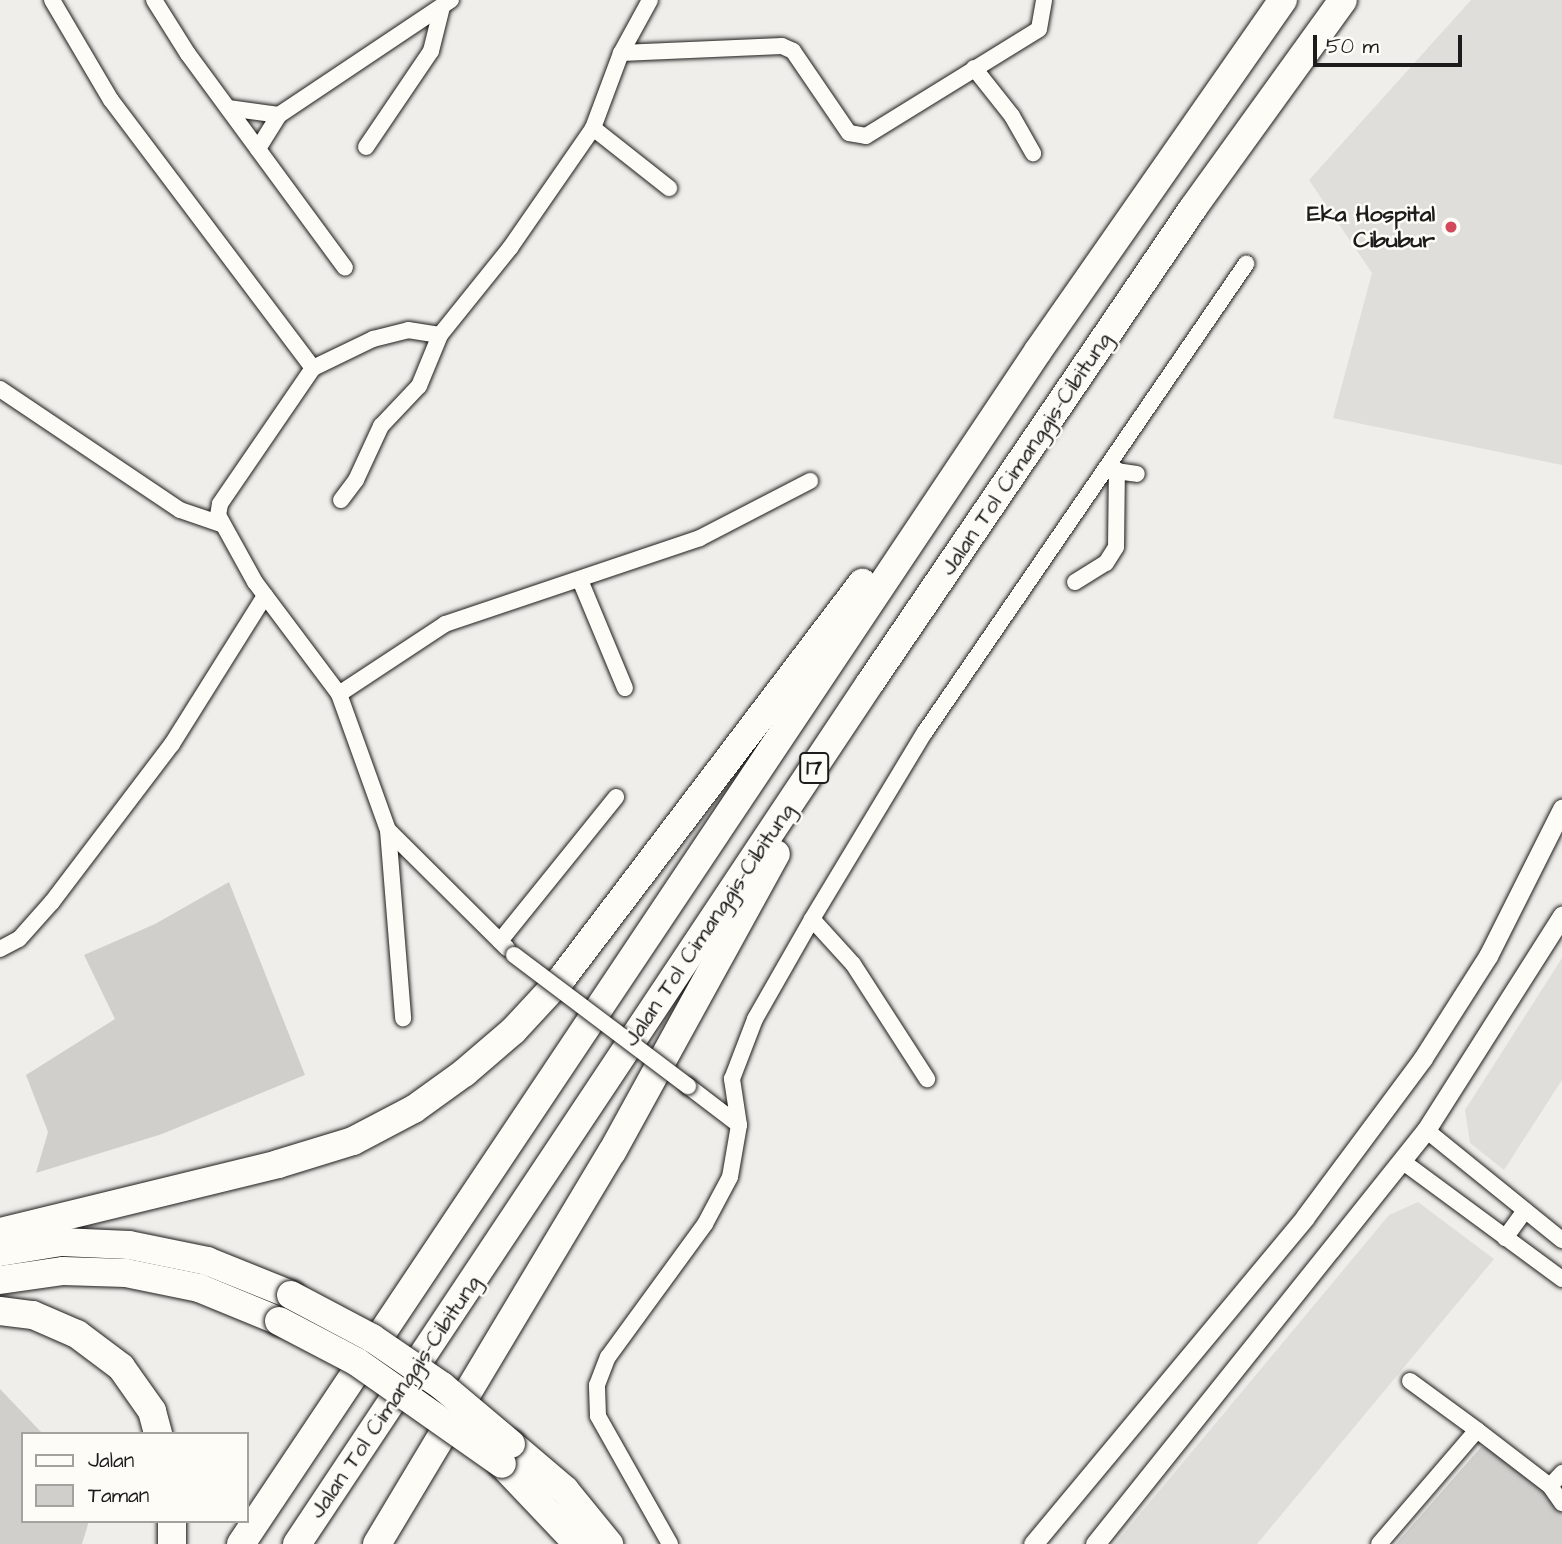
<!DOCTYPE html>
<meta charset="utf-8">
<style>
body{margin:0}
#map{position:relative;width:1562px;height:1544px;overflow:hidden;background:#f0eeea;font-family:"Architects Daughter",sans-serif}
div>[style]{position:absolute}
.built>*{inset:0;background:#e0deda}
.green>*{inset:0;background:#d0cfcc}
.roads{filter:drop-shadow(0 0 2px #1c1c1c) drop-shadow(0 0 2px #1c1c1c)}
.minor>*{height:16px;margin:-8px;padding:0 8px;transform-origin:8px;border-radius:8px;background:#fdfcf7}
.tertiary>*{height:19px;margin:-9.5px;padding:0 9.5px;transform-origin:9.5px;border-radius:9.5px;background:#fdfcf7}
.motorway>*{height:28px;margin:-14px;padding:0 14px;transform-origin:14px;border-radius:14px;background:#fdfcf7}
.bridges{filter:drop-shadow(0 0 2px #1c1c1c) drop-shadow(0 0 2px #1c1c1c)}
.minor-bridge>*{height:16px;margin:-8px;padding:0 8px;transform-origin:8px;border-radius:8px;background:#fdfcf7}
.motorway-bridge>*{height:28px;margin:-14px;padding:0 14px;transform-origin:14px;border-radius:14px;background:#fdfcf7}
.dots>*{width:19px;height:19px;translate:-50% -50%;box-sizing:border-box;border:4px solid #fdfcf7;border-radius:50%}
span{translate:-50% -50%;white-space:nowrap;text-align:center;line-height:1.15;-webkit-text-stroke:5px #fdfcf7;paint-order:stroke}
.shield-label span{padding:2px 5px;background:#fdfcf7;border:2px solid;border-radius:5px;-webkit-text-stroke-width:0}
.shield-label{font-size:21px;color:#1c1c1c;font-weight:700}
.poi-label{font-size:23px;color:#1c1c1c;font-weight:700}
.right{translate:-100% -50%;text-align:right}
.street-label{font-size:23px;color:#1c1c1c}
.legend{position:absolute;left:21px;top:1432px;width:228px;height:91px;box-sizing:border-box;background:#fdfcf7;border:2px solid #a3a29f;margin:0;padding:9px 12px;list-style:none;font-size:21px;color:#1c1c1c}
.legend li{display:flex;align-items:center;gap:14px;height:35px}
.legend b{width:35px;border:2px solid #a3a29f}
.scale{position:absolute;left:1313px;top:35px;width:149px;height:32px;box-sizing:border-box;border:4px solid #1c1c1c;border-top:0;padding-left:9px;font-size:21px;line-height:24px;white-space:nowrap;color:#1c1c1c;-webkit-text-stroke:5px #fdfcf7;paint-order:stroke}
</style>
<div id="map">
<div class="built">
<i style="clip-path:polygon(1471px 0,1562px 0,1562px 465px,1333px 418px,1372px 273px,1309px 180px)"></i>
<i style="clip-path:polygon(1562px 958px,1562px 1080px,1504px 1170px,1470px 1143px,1465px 1110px)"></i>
<i style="clip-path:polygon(1418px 1202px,1494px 1259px,1257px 1544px,1115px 1544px,1389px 1215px)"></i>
</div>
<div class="green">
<i style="clip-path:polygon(229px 882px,305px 1075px,162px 1134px,36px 1173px,48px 1132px,26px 1075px,115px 1019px,84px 955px,155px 924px)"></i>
<i style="clip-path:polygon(0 1389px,43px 1434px,23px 1434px,23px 1521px,89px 1521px,82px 1544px,0 1544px)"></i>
<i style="clip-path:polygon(1481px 1447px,1495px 1449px,1562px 1504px,1562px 1544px,1396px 1544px)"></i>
</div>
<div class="roads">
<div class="minor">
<i style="left:52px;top:0;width:116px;rotate:59.5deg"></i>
<i style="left:111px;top:100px;width:336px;rotate:53deg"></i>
<i style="left:313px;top:368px;width:165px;rotate:124.4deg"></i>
<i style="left:220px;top:504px;width:11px;rotate:100deg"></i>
<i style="left:218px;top:515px;width:77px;rotate:61.1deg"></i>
<i style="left:255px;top:582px;width:140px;rotate:53.1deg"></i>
<i style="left:339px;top:694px;width:145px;rotate:70.2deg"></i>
<i style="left:388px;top:830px;width:189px;rotate:85.4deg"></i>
<i style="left:154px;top:0;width:64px;rotate:57.8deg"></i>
<i style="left:188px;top:54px;width:265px;rotate:53.7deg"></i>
<i style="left:621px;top:53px;width:161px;rotate:-2.5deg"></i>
<i style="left:782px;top:46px;width:12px;rotate:24deg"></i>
<i style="left:793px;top:51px;width:99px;rotate:55.7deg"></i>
<i style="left:849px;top:133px;width:17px;rotate:10deg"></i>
<i style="left:866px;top:136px;width:203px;rotate:-31.7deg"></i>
<i style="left:1039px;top:29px;width:29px;rotate:-80deg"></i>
<i style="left:974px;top:68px;width:61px;rotate:51.6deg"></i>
<i style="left:1012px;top:116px;width:43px;rotate:60.4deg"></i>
<i style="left:228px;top:108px;width:51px;rotate:7.8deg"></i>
<i style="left:279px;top:115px;width:40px;rotate:122deg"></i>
<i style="left:279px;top:115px;width:207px;rotate:-33.8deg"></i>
<i style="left:593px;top:128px;width:97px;rotate:38.3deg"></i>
<i style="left:366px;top:147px;width:116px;rotate:-55.9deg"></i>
<i style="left:431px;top:51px;width:45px;rotate:-76deg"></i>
<i style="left:313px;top:368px;width:67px;rotate:-25.8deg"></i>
<i style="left:373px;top:339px;width:36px;rotate:-14deg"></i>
<i style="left:408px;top:330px;width:32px;rotate:9deg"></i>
<i style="left:0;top:389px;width:217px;rotate:33.9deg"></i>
<i style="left:180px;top:510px;width:43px;rotate:18.9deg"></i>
<i style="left:1109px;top:470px;width:28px;rotate:8deg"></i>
<i style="left:341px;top:500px;width:25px;rotate:-53deg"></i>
<i style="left:356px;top:480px;width:60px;rotate:-65.2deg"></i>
<i style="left:381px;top:426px;width:55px;rotate:-46.5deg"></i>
<i style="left:419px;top:386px;width:55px;rotate:-67.6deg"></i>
<i style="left:440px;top:335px;width:112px;rotate:-51.2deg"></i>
<i style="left:510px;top:248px;width:146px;rotate:-55.3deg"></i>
<i style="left:593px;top:128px;width:80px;rotate:-69.5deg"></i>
<i style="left:621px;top:53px;width:60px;rotate:-61.3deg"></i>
<i style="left:580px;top:580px;width:117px;rotate:67.4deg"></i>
<i style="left:1075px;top:582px;width:36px;rotate:-32deg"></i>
<i style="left:1106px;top:563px;width:19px;rotate:-58deg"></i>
<i style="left:1116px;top:547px;width:77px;rotate:-89.3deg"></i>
<i style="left:339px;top:694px;width:127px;rotate:-33.4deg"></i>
<i style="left:445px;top:624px;width:269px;rotate:-18.6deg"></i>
<i style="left:700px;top:538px;width:124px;rotate:-27.4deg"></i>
<i style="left:388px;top:830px;width:168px;rotate:44.8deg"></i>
<i style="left:812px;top:919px;width:61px;rotate:47.7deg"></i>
<i style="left:853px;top:964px;width:137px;rotate:57.2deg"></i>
<i style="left:500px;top:941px;width:185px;rotate:-51.1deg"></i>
<i style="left:0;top:949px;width:21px;rotate:-28deg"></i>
<i style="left:19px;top:939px;width:50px;rotate:-48.3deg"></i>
<i style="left:52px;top:902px;width:198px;rotate:-52.8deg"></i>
<i style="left:172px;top:744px;width:175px;rotate:-57.9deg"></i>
<i style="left:739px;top:1125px;width:47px;rotate:-98.7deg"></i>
<i style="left:732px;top:1079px;width:64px;rotate:-69deg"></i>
<i style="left:755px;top:1019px;width:115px;rotate:-60.3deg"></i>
<i style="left:812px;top:919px;width:218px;rotate:-58.9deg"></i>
<i style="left:925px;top:732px;width:568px;rotate:-55.55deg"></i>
<i style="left:1426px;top:1130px;width:175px;rotate:39deg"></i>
<i style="left:1402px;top:1161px;width:199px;rotate:36.4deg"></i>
<i style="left:1505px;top:1238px;width:34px;rotate:-54deg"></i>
<i style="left:1410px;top:1381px;width:83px;rotate:36.2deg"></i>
<i style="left:1550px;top:1486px;width:18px;rotate:-47deg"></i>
<i style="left:670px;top:1544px;width:147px;rotate:-119.4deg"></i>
<i style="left:598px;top:1416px;width:31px;rotate:-92deg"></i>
<i style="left:597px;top:1385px;width:30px;rotate:-69deg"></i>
<i style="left:608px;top:1357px;width:165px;rotate:-53.9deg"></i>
<i style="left:705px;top:1224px;width:53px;rotate:-62deg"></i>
<i style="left:730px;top:1177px;width:53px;rotate:-80.2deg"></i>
<i style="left:739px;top:1125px;width:64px;rotate:-142.6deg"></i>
<i style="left:1379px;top:1544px;width:150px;rotate:-49.3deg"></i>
<i style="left:1477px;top:1430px;width:92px;rotate:37.5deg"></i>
<i style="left:1550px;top:1486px;width:21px;rotate:55deg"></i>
</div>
<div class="tertiary">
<i style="left:1033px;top:1544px;width:425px;rotate:-50.2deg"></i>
<i style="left:1305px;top:1217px;width:198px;rotate:-53.4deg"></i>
<i style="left:1423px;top:1058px;width:121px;rotate:-57.5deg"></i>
<i style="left:1488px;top:956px;width:165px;rotate:-63.3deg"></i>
<i style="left:1095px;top:1544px;width:530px;rotate:-51.36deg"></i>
<i style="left:1426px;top:1130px;width:254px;rotate:-57.6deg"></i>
</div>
<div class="motorway">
<i style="left:0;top:1232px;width:286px;rotate:-13.7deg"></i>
<i style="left:278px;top:1164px;width:78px;rotate:-17deg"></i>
<i style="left:353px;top:1141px;width:69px;rotate:-27.7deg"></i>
<i style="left:414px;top:1109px;width:62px;rotate:-35.8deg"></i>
<i style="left:464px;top:1073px;width:65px;rotate:-40.6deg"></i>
<i style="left:513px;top:1031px;width:74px;rotate:-47.2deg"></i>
<i style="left:563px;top:977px;width:495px;rotate:-52.8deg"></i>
<i style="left:0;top:1252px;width:62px;rotate:-9.3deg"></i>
<i style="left:61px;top:1242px;width:68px;rotate:2.5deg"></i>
<i style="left:129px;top:1245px;width:80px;rotate:11.6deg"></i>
<i style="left:207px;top:1261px;width:91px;rotate:22deg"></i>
<i style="left:0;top:1280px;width:64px;rotate:-8.1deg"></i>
<i style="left:63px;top:1271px;width:63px;rotate:1.8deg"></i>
<i style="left:126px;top:1273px;width:75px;rotate:11.6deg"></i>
<i style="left:199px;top:1288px;width:87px;rotate:22.4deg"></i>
<i style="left:0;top:1311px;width:33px;rotate:7deg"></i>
<i style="left:33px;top:1315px;width:48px;rotate:23.4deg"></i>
<i style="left:77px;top:1334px;width:55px;rotate:36.9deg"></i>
<i style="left:121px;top:1367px;width:54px;rotate:54.8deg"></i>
<i style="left:152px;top:1411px;width:24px;rotate:75deg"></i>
<i style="left:511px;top:1444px;width:71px;rotate:40.4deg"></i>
<i style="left:565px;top:1490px;width:70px;rotate:50.8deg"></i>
<i style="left:502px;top:1464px;width:110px;rotate:46.5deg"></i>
<i style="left:172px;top:1544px;width:23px;rotate:-90deg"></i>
<i style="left:241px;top:1544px;width:1435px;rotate:-56.25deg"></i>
<i style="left:1038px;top:351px;width:428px;rotate:-55.1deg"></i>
<i style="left:297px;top:1544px;width:1034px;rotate:-56.36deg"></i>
<i style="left:870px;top:683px;width:574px;rotate:-55.78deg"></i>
<i style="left:1193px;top:208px;width:256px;rotate:-54.2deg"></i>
<i style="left:377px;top:1544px;width:457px;rotate:-59.1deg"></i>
<i style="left:612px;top:1152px;width:340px;rotate:-61.2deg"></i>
</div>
</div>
<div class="bridges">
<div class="minor-bridge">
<i style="left:514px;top:955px;width:218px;rotate:37deg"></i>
</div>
<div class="motorway-bridge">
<i style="left:291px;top:1295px;width:92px;rotate:28deg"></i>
<i style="left:372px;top:1338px;width:85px;rotate:34.4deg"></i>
<i style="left:442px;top:1386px;width:90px;rotate:40deg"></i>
<i style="left:279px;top:1321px;width:88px;rotate:27.7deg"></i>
<i style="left:357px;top:1362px;width:177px;rotate:35.1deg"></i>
</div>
</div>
<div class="dots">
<i style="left:1451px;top:227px;background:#d1495b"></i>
</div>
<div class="shield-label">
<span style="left:814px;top:768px">17</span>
</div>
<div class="poi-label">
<span class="right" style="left:1435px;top:227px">Eka Hospital<br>Cibubur</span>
</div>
<div class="street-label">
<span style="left:1026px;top:454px;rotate:-56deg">Jalan Tol Cimanggis–Cibitung</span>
<span style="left:709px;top:925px;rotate:-56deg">Jalan Tol Cimanggis–Cibitung</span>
<span style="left:395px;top:1397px;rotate:-56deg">Jalan Tol Cimanggis–Cibitung</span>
</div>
<ul class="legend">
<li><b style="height:9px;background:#fdfcf7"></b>Jalan</li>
<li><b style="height:19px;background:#d0cfcc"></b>Taman</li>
</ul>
<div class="scale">50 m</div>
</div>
